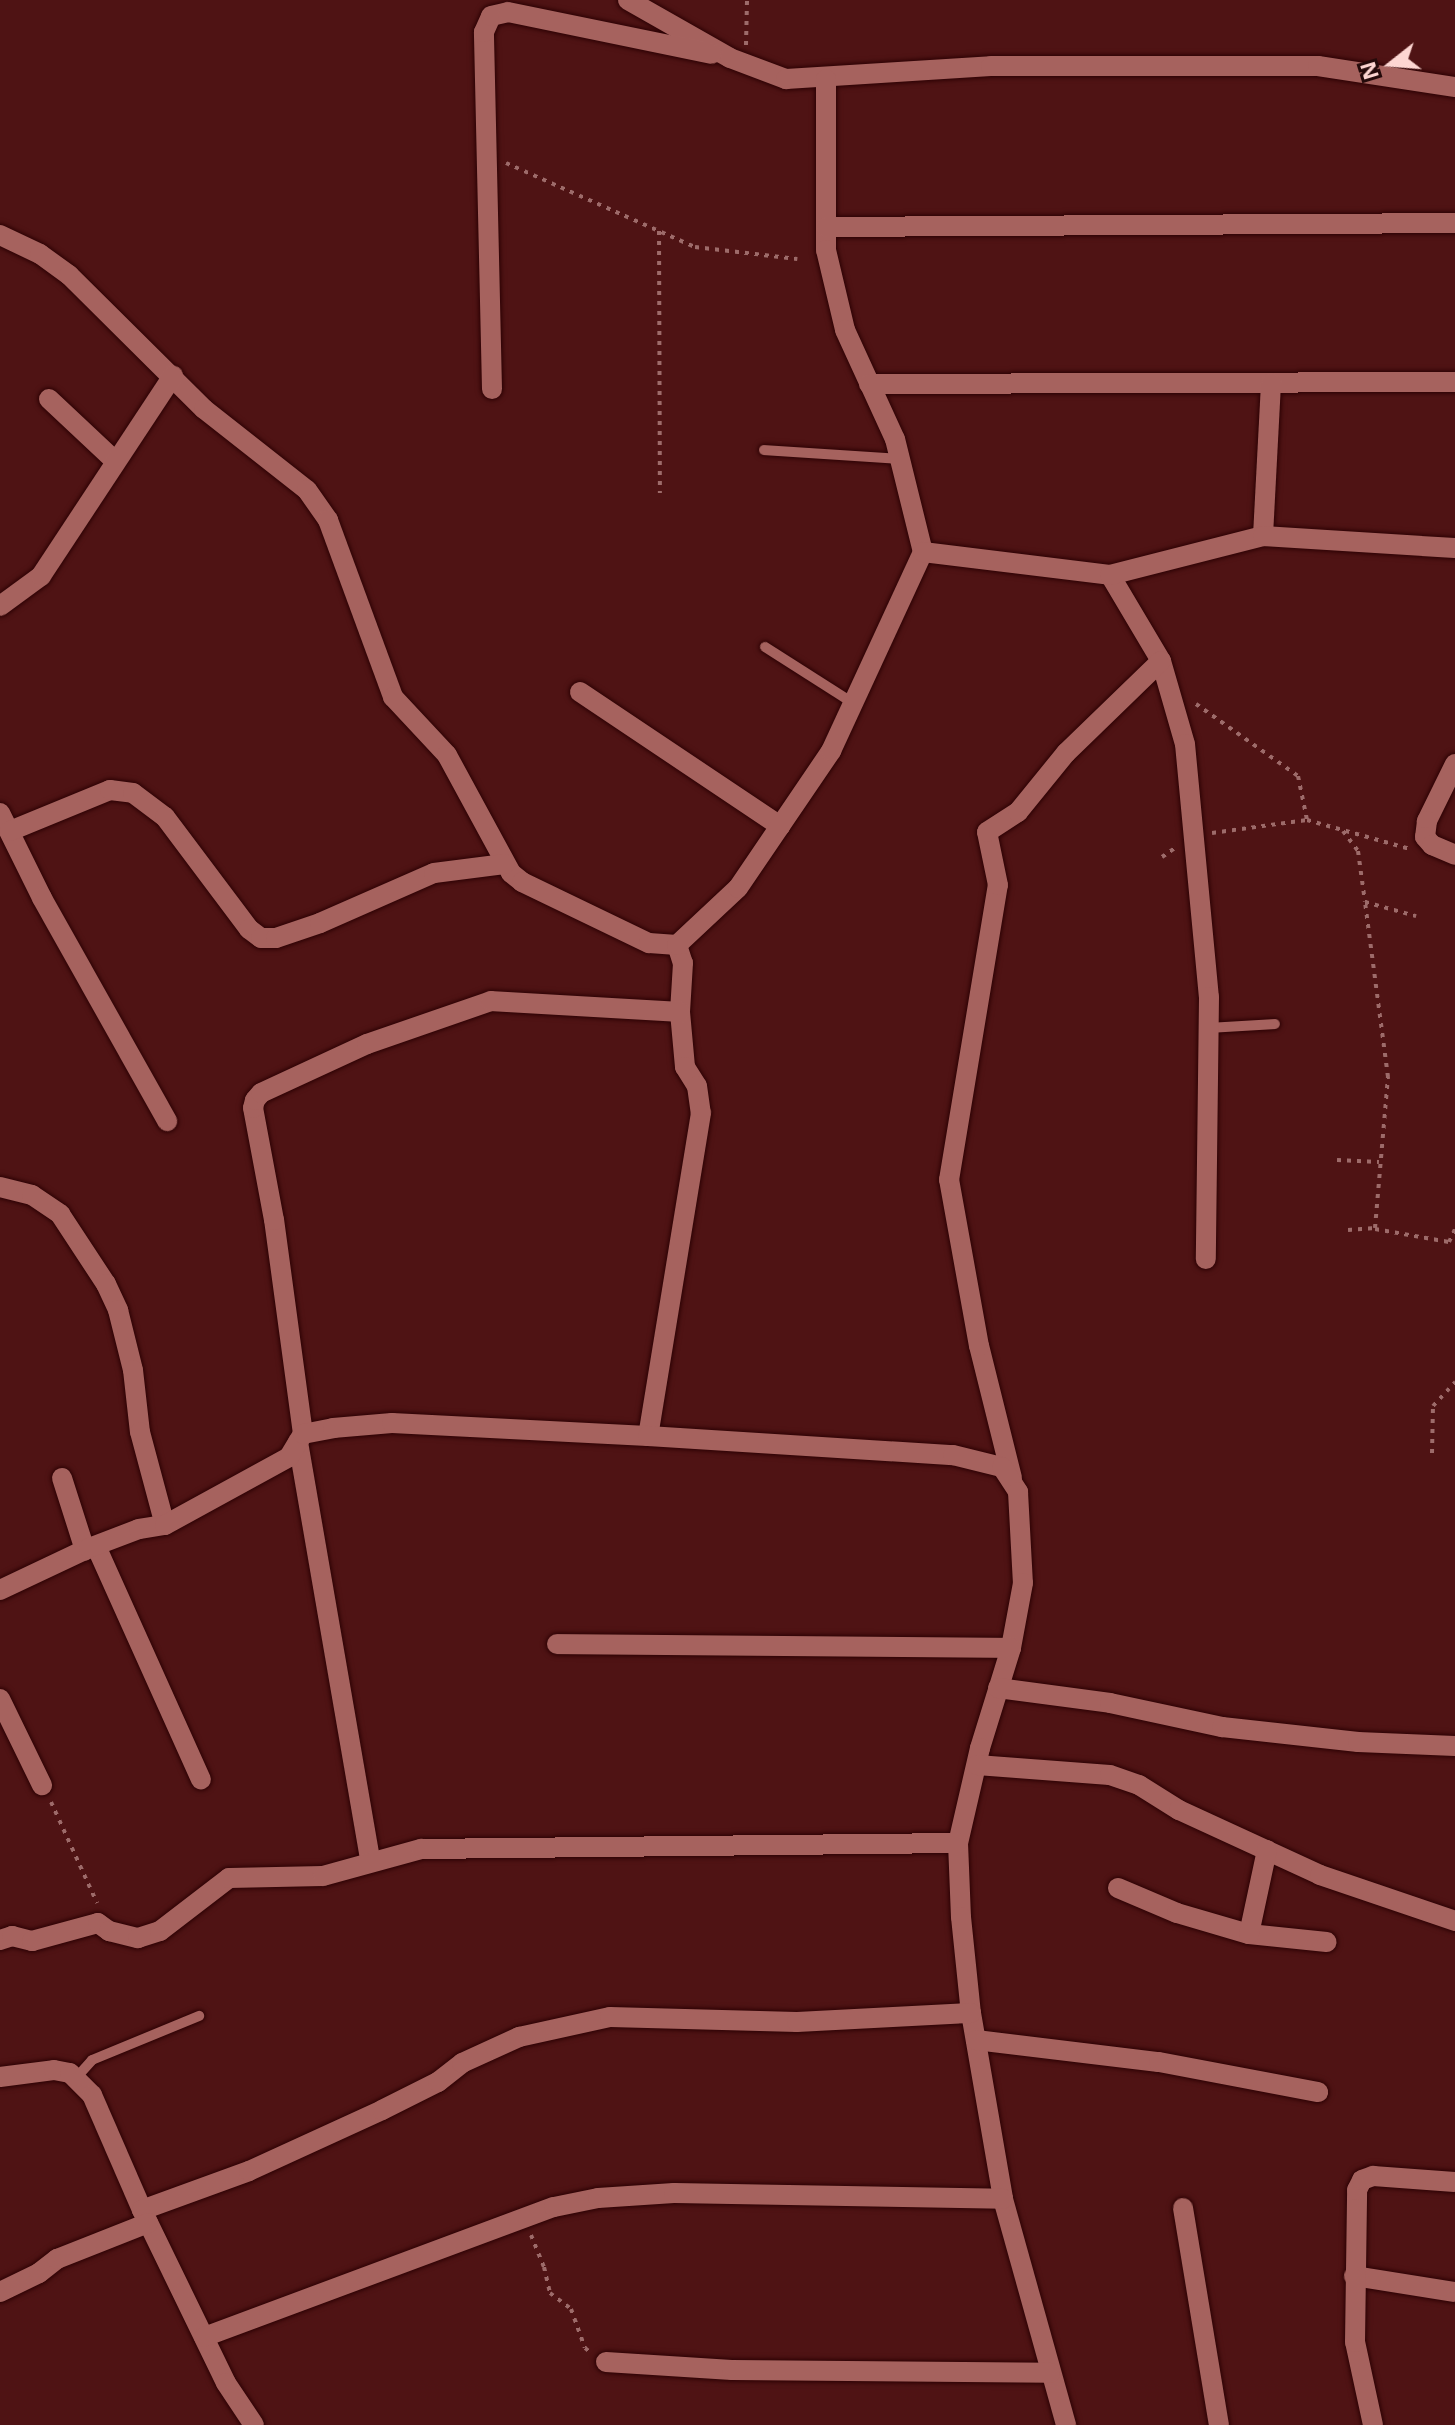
<!DOCTYPE html>
<style>
body{margin:0}
#map{position:relative;width:1455px;height:2425px;overflow:hidden;background:#4f1314;font-family:"Open Sans",sans-serif}
div>[style]{position:absolute}
.path>*{height:4px;margin-top:-2px;transform-origin:0;background:repeating-linear-gradient(90deg,#9d6b6a 0 4px,transparent 0 10px)}
.roads{filter:drop-shadow(0 0 2px #2c0204) drop-shadow(0 0 2px #2c0204)}
.lane>*{height:10px;margin:-5px;padding:0 5px;transform-origin:5px;border-radius:5px;background:#a6625e}
.street>*{height:20px;margin:-10px;padding:0 10px;transform-origin:10px;border-radius:10px;background:#a6625e}
span{translate:-50% -50%;white-space:nowrap;text-align:center;line-height:1.15;-webkit-text-stroke:6px #240a0a;paint-order:stroke}
.north{position:absolute;left:1351px;top:24px;width:80px;height:80px;-webkit-text-stroke:6px #240a0a;paint-order:stroke;rotate:253deg;font-size:22px;font-weight:700;line-height:32px;text-align:center;color:#fdd6d2}
.north::after{content:'';display:block;margin:auto;width:28px;height:36px;background:#fdd6d2;clip-path:polygon(50% 0,100% 100%,50% 72%,0 100%)}
</style>
<div id="map">
<div class="path">
<i style="left:746px;top:45px;width:45px;rotate:-88.7deg"></i>
<i style="left:506px;top:163px;width:207px;rotate:24deg"></i>
<i style="left:695px;top:247px;width:103px;rotate:6.7deg"></i>
<i style="left:659px;top:231px;width:262px;rotate:89.8deg"></i>
<i style="left:1196px;top:704px;width:125px;rotate:35.2deg"></i>
<i style="left:1298px;top:776px;width:45px;rotate:78.4deg"></i>
<i style="left:1343px;top:831px;width:25px;rotate:53deg"></i>
<i style="left:1358px;top:851px;width:51px;rotate:82.2deg"></i>
<i style="left:1365px;top:902px;width:53px;rotate:15.4deg"></i>
<i style="left:1212px;top:833px;width:96px;rotate:-7.8deg"></i>
<i style="left:1307px;top:820px;width:107px;rotate:15.7deg"></i>
<i style="left:1162px;top:857px;width:16px;rotate:-35deg"></i>
<i style="left:1337px;top:1160px;width:42px;rotate:2.7deg"></i>
<i style="left:1375px;top:1229px;width:75px;rotate:10deg"></i>
<i style="left:1449px;top:1242px;width:14px;rotate:-65deg"></i>
<i style="left:1348px;top:1230px;width:27px;rotate:-4deg"></i>
<i style="left:1375px;top:1228px;width:152px;rotate:-85.1deg"></i>
<i style="left:1388px;top:1077px;width:177px;rotate:-97.5deg"></i>
<i style="left:1432px;top:1453px;width:47px;rotate:-88.8deg"></i>
<i style="left:1433px;top:1406px;width:33px;rotate:-47deg"></i>
<i style="left:51px;top:1802px;width:111px;rotate:65.5deg"></i>
<i style="left:531px;top:2235px;width:35px;rotate:68deg"></i>
<i style="left:544px;top:2267px;width:27px;rotate:77deg"></i>
<i style="left:550px;top:2293px;width:26px;rotate:37deg"></i>
<i style="left:571px;top:2309px;width:41px;rotate:70.3deg"></i>
<i style="left:585px;top:2348px;width:6px;rotate:39deg"></i>
</div>
<div class="roads">
<div class="lane">
<i style="left:764px;top:450px;width:136px;rotate:3.8deg"></i>
<i style="left:765px;top:647px;width:104px;rotate:32.5deg"></i>
<i style="left:1209px;top:1028px;width:66px;rotate:-3.5deg"></i>
<i style="left:76px;top:2078px;width:24px;rotate:-48deg"></i>
<i style="left:92px;top:2060px;width:116px;rotate:-22.4deg"></i>
</div>
<div class="street">
<i style="left:628px;top:0;width:117px;rotate:29.6deg"></i>
<i style="left:730px;top:58px;width:60px;rotate:20.6deg"></i>
<i style="left:786px;top:79px;width:205px;rotate:-3.6deg"></i>
<i style="left:991px;top:66px;width:327px"></i>
<i style="left:1318px;top:66px;width:139px;rotate:8.7deg"></i>
<i style="left:826px;top:79px;width:171px;rotate:90deg"></i>
<i style="left:826px;top:250px;width:82px;rotate:76.6deg"></i>
<i style="left:845px;top:330px;width:120px;rotate:65.4deg"></i>
<i style="left:895px;top:439px;width:116px;rotate:76.1deg"></i>
<i style="left:826px;top:227px;width:629px;rotate:-0.36deg"></i>
<i style="left:0;top:235px;width:44px;rotate:25.4deg"></i>
<i style="left:40px;top:254px;width:36px;rotate:36deg"></i>
<i style="left:69px;top:275px;width:190px;rotate:44.8deg"></i>
<i style="left:204px;top:409px;width:131px;rotate:38.2deg"></i>
<i style="left:307px;top:490px;width:37px;rotate:55deg"></i>
<i style="left:328px;top:520px;width:189px;rotate:69.8deg"></i>
<i style="left:393px;top:697px;width:79px;rotate:47deg"></i>
<i style="left:447px;top:755px;width:134px;rotate:61.5deg"></i>
<i style="left:511px;top:873px;width:14px;rotate:39deg"></i>
<i style="left:522px;top:882px;width:141px;rotate:25.7deg"></i>
<i style="left:649px;top:943px;width:28px;rotate:4deg"></i>
<i style="left:677px;top:945px;width:19px;rotate:72deg"></i>
<i style="left:683px;top:963px;width:49px;rotate:93.5deg"></i>
<i style="left:680px;top:1012px;width:55px;rotate:84.8deg"></i>
<i style="left:685px;top:1067px;width:22px;rotate:58deg"></i>
<i style="left:697px;top:1086px;width:27px;rotate:82deg"></i>
<i style="left:701px;top:1113px;width:327px;rotate:99.3deg"></i>
<i style="left:869px;top:384px;width:586px;rotate:-0.2deg"></i>
<i style="left:492px;top:389px;width:357px;rotate:-91.3deg"></i>
<i style="left:484px;top:32px;width:17px;rotate:-66deg"></i>
<i style="left:491px;top:16px;width:17px;rotate:-13deg"></i>
<i style="left:508px;top:12px;width:208px;rotate:11.6deg"></i>
<i style="left:49px;top:399px;width:91px;rotate:43.2deg"></i>
<i style="left:1263px;top:536px;width:153px;rotate:-87deg"></i>
<i style="left:1110px;top:575px;width:100px;rotate:59.3deg"></i>
<i style="left:1161px;top:661px;width:86px;rotate:73.9deg"></i>
<i style="left:1185px;top:744px;width:254px;rotate:84.6deg"></i>
<i style="left:1209px;top:997px;width:262px;rotate:90.7deg"></i>
<i style="left:0;top:606px;width:51px;rotate:-36.2deg"></i>
<i style="left:41px;top:576px;width:240px;rotate:-56.6deg"></i>
<i style="left:580px;top:692px;width:241px;rotate:33.8deg"></i>
<i style="left:1455px;top:764px;width:64px;rotate:116.2deg"></i>
<i style="left:1427px;top:821px;width:16px;rotate:97deg"></i>
<i style="left:1425px;top:837px;width:11px;rotate:49deg"></i>
<i style="left:1432px;top:845px;width:25px;rotate:23deg"></i>
<i style="left:0;top:813px;width:95px;rotate:63.7deg"></i>
<i style="left:42px;top:898px;width:256px;rotate:60.7deg"></i>
<i style="left:10px;top:831px;width:108px;rotate:-22.3deg"></i>
<i style="left:110px;top:790px;width:23px;rotate:7deg"></i>
<i style="left:133px;top:793px;width:40px;rotate:37deg"></i>
<i style="left:165px;top:817px;width:140px;rotate:53.1deg"></i>
<i style="left:249px;top:929px;width:15px;rotate:37deg"></i>
<i style="left:261px;top:938px;width:15px"></i>
<i style="left:276px;top:938px;width:46px;rotate:-18.8deg"></i>
<i style="left:320px;top:923px;width:124px;rotate:-23.7deg"></i>
<i style="left:434px;top:873px;width:71px;rotate:-7.3deg"></i>
<i style="left:677px;top:945px;width:83px;rotate:-43.1deg"></i>
<i style="left:738px;top:888px;width:166px;rotate:-55.8deg"></i>
<i style="left:831px;top:751px;width:219px;rotate:-65.2deg"></i>
<i style="left:923px;top:552px;width:188px;rotate:7deg"></i>
<i style="left:1110px;top:575px;width:158px;rotate:-14.3deg"></i>
<i style="left:1263px;top:536px;width:192px;rotate:3.6deg"></i>
<i style="left:0;top:1187px;width:33px;rotate:14deg"></i>
<i style="left:32px;top:1195px;width:34px;rotate:34deg"></i>
<i style="left:60px;top:1214px;width:84px;rotate:56.7deg"></i>
<i style="left:106px;top:1284px;width:29px;rotate:65deg"></i>
<i style="left:118px;top:1310px;width:62px;rotate:76deg"></i>
<i style="left:133px;top:1370px;width:62px;rotate:83.6deg"></i>
<i style="left:140px;top:1432px;width:96px;rotate:75deg"></i>
<i style="left:303px;top:1434px;width:216px;rotate:-97.7deg"></i>
<i style="left:274px;top:1220px;width:114px;rotate:-100.6deg"></i>
<i style="left:253px;top:1108px;width:8px;rotate:-76deg"></i>
<i style="left:255px;top:1100px;width:9px;rotate:-49deg"></i>
<i style="left:261px;top:1093px;width:117px;rotate:-24.8deg"></i>
<i style="left:367px;top:1044px;width:131px;rotate:-19.1deg"></i>
<i style="left:491px;top:1001px;width:189px;rotate:3.3deg"></i>
<i style="left:298px;top:1442px;width:424px;rotate:80.2deg"></i>
<i style="left:62px;top:1478px;width:76px;rotate:72.3deg"></i>
<i style="left:1012px;top:1478px;width:136px;rotate:-104deg"></i>
<i style="left:979px;top:1346px;width:169px;rotate:-100.2deg"></i>
<i style="left:949px;top:1180px;width:299px;rotate:-80.6deg"></i>
<i style="left:998px;top:885px;width:54px;rotate:-101.7deg"></i>
<i style="left:987px;top:832px;width:37px;rotate:-33deg"></i>
<i style="left:1018px;top:812px;width:76px;rotate:-50.9deg"></i>
<i style="left:1066px;top:753px;width:132px;rotate:-44.1deg"></i>
<i style="left:96px;top:1546px;width:256px;rotate:65.8deg"></i>
<i style="left:0;top:1590px;width:98px;rotate:-25.3deg"></i>
<i style="left:89px;top:1548px;width:53px;rotate:-20.8deg"></i>
<i style="left:139px;top:1529px;width:26px;rotate:-9deg"></i>
<i style="left:165px;top:1525px;width:141px;rotate:-28.7deg"></i>
<i style="left:289px;top:1457px;width:27px;rotate:-59deg"></i>
<i style="left:303px;top:1434px;width:31px;rotate:-11deg"></i>
<i style="left:333px;top:1428px;width:59px;rotate:-4.8deg"></i>
<i style="left:392px;top:1423px;width:256px;rotate:2.9deg"></i>
<i style="left:648px;top:1436px;width:306px;rotate:3.6deg"></i>
<i style="left:953px;top:1455px;width:50px;rotate:13.8deg"></i>
<i style="left:1002px;top:1467px;width:30px;rotate:57deg"></i>
<i style="left:1018px;top:1492px;width:91px;rotate:86.9deg"></i>
<i style="left:1023px;top:1583px;width:66px;rotate:100.5deg"></i>
<i style="left:1011px;top:1648px;width:105px;rotate:107.2deg"></i>
<i style="left:980px;top:1748px;width:98px;rotate:103deg"></i>
<i style="left:958px;top:1843px;width:74px;rotate:87.7deg"></i>
<i style="left:961px;top:1917px;width:97px;rotate:84.1deg"></i>
<i style="left:971px;top:2013px;width:189px;rotate:80.2deg"></i>
<i style="left:1003px;top:2199px;width:235px;rotate:74.4deg"></i>
<i style="left:557px;top:1644px;width:454px;rotate:0.5deg"></i>
<i style="left:998px;top:1688px;width:113px;rotate:7.6deg"></i>
<i style="left:1110px;top:1703px;width:115px;rotate:12.1deg"></i>
<i style="left:1222px;top:1727px;width:137px;rotate:6.3deg"></i>
<i style="left:1358px;top:1742px;width:97px;rotate:2.4deg"></i>
<i style="left:0;top:1699px;width:96px;rotate:64deg"></i>
<i style="left:977px;top:1765px;width:133px;rotate:4.3deg"></i>
<i style="left:1110px;top:1775px;width:31px;rotate:19deg"></i>
<i style="left:1139px;top:1785px;width:47px;rotate:32deg"></i>
<i style="left:1179px;top:1810px;width:155px;rotate:24.7deg"></i>
<i style="left:1320px;top:1875px;width:143px;rotate:18.8deg"></i>
<i style="left:1118px;top:1888px;width:64px;rotate:23deg"></i>
<i style="left:1177px;top:1913px;width:75px;rotate:16.3deg"></i>
<i style="left:1249px;top:1934px;width:78px;rotate:5.9deg"></i>
<i style="left:1249px;top:1934px;width:86px;rotate:-77.9deg"></i>
<i style="left:0;top:1940px;width:13px;rotate:-18deg"></i>
<i style="left:12px;top:1936px;width:21px;rotate:14deg"></i>
<i style="left:32px;top:1941px;width:68px;rotate:-15.3deg"></i>
<i style="left:98px;top:1923px;width:14px;rotate:36deg"></i>
<i style="left:109px;top:1931px;width:30px;rotate:14deg"></i>
<i style="left:138px;top:1938px;width:23px;rotate:-18deg"></i>
<i style="left:160px;top:1931px;width:87px;rotate:-37.5deg"></i>
<i style="left:229px;top:1878px;width:94px;rotate:-1.2deg"></i>
<i style="left:323px;top:1876px;width:102px;rotate:-15.4deg"></i>
<i style="left:421px;top:1849px;width:537px;rotate:-0.64deg"></i>
<i style="left:976px;top:2040px;width:184px;rotate:6.9deg"></i>
<i style="left:1159px;top:2062px;width:162px;rotate:10.7deg"></i>
<i style="left:0;top:2077px;width:54px;rotate:-7.4deg"></i>
<i style="left:54px;top:2070px;width:16px;rotate:11deg"></i>
<i style="left:70px;top:2073px;width:31px;rotate:45deg"></i>
<i style="left:92px;top:2095px;width:125px;rotate:66.5deg"></i>
<i style="left:142px;top:2210px;width:192px;rotate:64.1deg"></i>
<i style="left:226px;top:2383px;width:50px;rotate:56.3deg"></i>
<i style="left:1183px;top:2208px;width:220px;rotate:80.6deg"></i>
<i style="left:142px;top:2210px;width:114px;rotate:-20deg"></i>
<i style="left:249px;top:2171px;width:146px;rotate:-24.6deg"></i>
<i style="left:382px;top:2110px;width:63px;rotate:-26.6deg"></i>
<i style="left:438px;top:2082px;width:31px;rotate:-38deg"></i>
<i style="left:462px;top:2063px;width:63px;rotate:-24.5deg"></i>
<i style="left:519px;top:2037px;width:93px;rotate:-12.4deg"></i>
<i style="left:610px;top:2017px;width:187px;rotate:1.5deg"></i>
<i style="left:797px;top:2022px;width:174px;rotate:-3deg"></i>
<i style="left:1354px;top:2276px;width:102px;rotate:9deg"></i>
<i style="left:0;top:2292px;width:43px;rotate:-26deg"></i>
<i style="left:39px;top:2273px;width:23px;rotate:-38deg"></i>
<i style="left:57px;top:2259px;width:98px;rotate:-21.6deg"></i>
<i style="left:204px;top:2337px;width:373px;rotate:-20.4deg"></i>
<i style="left:554px;top:2207px;width:45px;rotate:-11.6deg"></i>
<i style="left:598px;top:2198px;width:76px;rotate:-3.8deg"></i>
<i style="left:674px;top:2193px;width:329px;rotate:1deg"></i>
<i style="left:606px;top:2362px;width:126px;rotate:3.6deg"></i>
<i style="left:732px;top:2370px;width:318px;rotate:0.5deg"></i>
<i style="left:1373px;top:2425px;width:85px;rotate:-102.2deg"></i>
<i style="left:1355px;top:2342px;width:152px;rotate:-89.2deg"></i>
<i style="left:1357px;top:2190px;width:11px;rotate:-63deg"></i>
<i style="left:1362px;top:2180px;width:12px;rotate:-20deg"></i>
<i style="left:1373px;top:2176px;width:82px;rotate:4.2deg"></i>
</div>
</div>
<div class="north">N</div>
</div>
